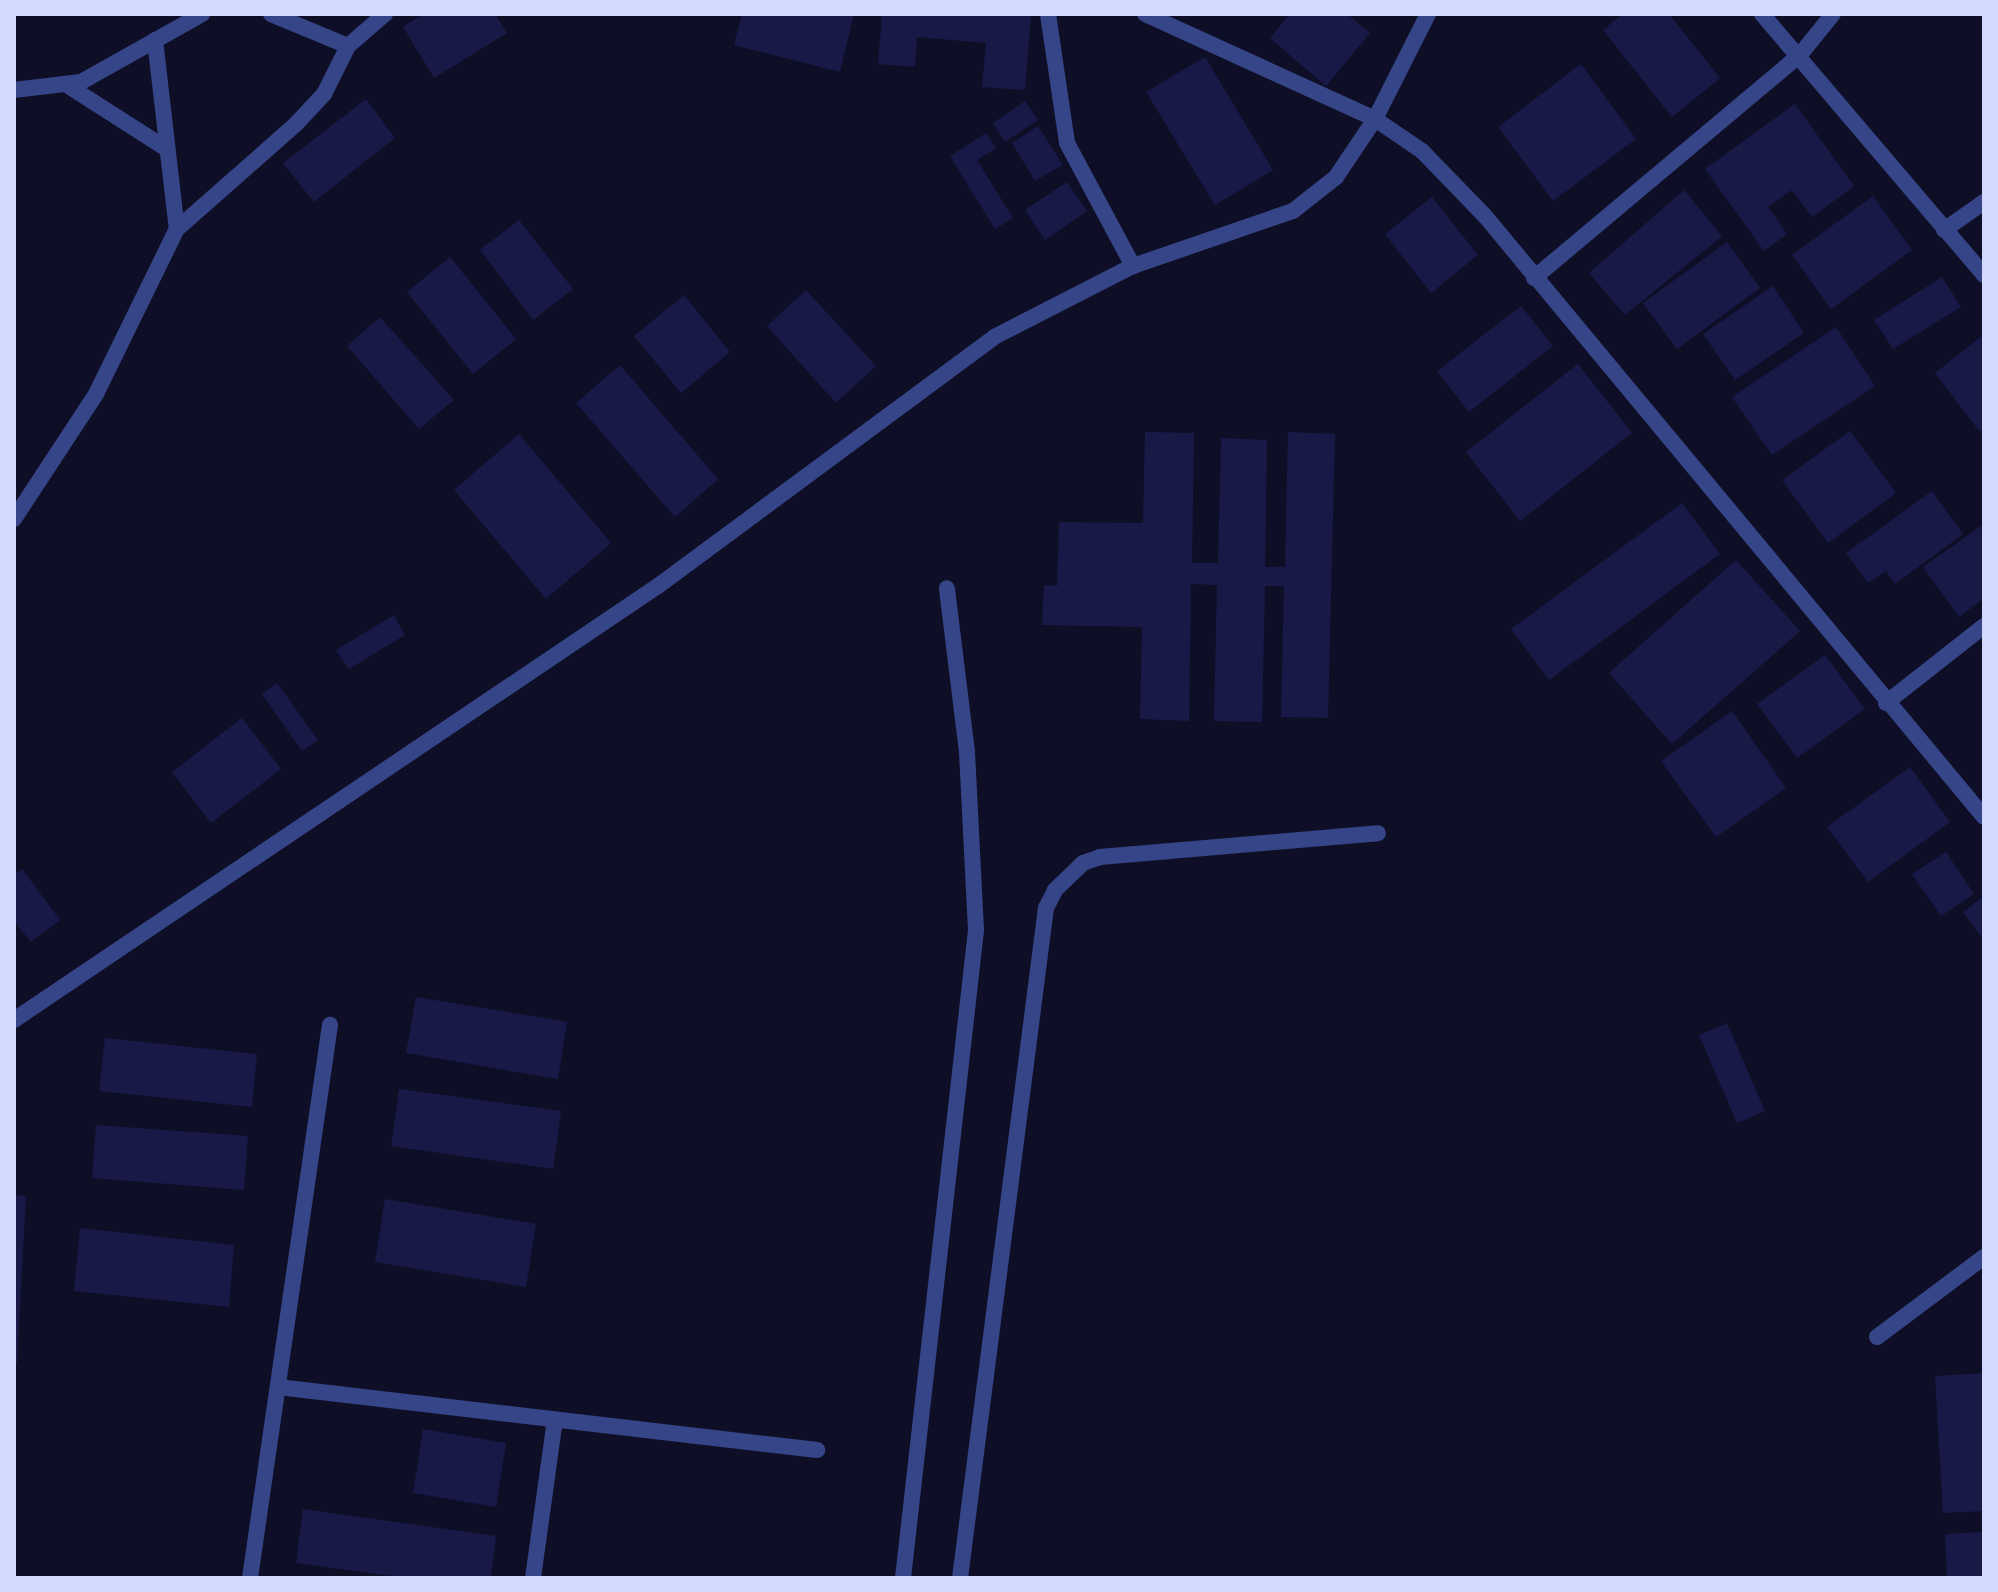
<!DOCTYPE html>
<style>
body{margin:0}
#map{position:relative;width:1998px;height:1592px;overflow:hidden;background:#0e0f26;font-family:Raleway,sans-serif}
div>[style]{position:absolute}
.building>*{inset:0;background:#191948}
.lane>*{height:16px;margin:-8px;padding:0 8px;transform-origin:8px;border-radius:8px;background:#364588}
.street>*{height:16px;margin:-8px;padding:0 8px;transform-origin:8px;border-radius:8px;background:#364588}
span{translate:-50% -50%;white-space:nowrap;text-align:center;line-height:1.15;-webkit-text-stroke:6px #0e0f26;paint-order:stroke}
.frame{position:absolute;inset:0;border:16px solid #d3d8ff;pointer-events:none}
</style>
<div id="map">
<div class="building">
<i style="clip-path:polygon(423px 14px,495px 14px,507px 33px,434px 78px,403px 27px)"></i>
<i style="clip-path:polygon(742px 14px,854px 14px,840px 72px,734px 45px)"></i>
<i style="clip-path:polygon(882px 14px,1031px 14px,1025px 90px,982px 87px,986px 43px,917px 37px,915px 67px,878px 64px)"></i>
<i style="clip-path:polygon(1290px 14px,1347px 14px,1370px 33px,1326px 86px,1270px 38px)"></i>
<i style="clip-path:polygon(1623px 14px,1669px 14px,1720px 78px,1672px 117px,1603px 30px)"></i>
<i style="clip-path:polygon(1205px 57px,1273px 170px,1215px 205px,1146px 92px)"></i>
<i style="clip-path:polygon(1581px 64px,1636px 139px,1553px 201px,1498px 127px)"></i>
<i style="clip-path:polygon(366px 99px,395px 138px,314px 202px,283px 163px)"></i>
<i style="clip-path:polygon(1025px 101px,1038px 120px,1005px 142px,993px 123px)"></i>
<i style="clip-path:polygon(1795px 104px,1854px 186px,1812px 217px,1792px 190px,1768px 207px,1787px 234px,1764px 251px,1705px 169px)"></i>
<i style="clip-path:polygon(1038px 126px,1063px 165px,1035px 181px,1012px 143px)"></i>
<i style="clip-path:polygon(986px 133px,996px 148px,977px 160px,1013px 218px,995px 229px,950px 156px)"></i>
<i style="clip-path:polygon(1067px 182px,1087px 211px,1045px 240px,1025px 210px)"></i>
<i style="clip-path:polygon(1684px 190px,1722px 236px,1625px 315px,1589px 273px)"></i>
<i style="clip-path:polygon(1873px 196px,1912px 250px,1831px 309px,1792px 255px)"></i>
<i style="clip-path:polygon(1432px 197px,1478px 255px,1431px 293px,1385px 234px)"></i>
<i style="clip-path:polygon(519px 220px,573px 289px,533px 320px,480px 250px)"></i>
<i style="clip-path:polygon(1727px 242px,1760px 288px,1677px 349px,1643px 303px)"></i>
<i style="clip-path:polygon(450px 257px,516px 339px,473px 374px,407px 292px)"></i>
<i style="clip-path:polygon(1942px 277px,1961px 307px,1893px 349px,1874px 320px)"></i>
<i style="clip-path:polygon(1773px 286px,1804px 333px,1735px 380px,1703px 334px)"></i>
<i style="clip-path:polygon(806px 290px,876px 366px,836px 403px,767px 326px)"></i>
<i style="clip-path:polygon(684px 295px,730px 352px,681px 393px,634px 336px)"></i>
<i style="clip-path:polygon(1521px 306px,1553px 346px,1469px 412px,1437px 371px)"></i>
<i style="clip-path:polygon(380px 317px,454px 400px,419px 429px,347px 346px)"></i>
<i style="clip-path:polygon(1836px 327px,1875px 386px,1772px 455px,1732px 397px)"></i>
<i style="clip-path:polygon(1984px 334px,1984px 428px,1980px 432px,1935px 373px)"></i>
<i style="clip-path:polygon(1578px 364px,1632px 433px,1520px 521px,1466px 452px)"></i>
<i style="clip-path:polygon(620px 365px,718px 479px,675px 517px,576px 403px)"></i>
<i style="clip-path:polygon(1850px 431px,1896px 493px,1828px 543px,1782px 480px)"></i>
<i style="clip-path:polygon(1145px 432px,1194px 433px,1192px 563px,1218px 563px,1221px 438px,1267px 440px,1265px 567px,1285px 567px,1288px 432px,1335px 434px,1328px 718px,1281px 717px,1284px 586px,1265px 586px,1262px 722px,1214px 721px,1217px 585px,1191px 584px,1189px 721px,1140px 719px,1142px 627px,1042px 625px,1044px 585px,1057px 586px,1059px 522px,1143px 523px)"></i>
<i style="clip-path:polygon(519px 434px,611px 543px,546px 599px,454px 490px)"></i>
<i style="clip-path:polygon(1932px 491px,1963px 534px,1895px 584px,1886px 571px,1868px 583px,1846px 553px)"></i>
<i style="clip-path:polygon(1682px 503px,1720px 554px,1549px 680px,1511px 629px)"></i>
<i style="clip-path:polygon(1984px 524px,1984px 598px,1959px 617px,1923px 567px)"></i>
<i style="clip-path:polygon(1736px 560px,1800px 631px,1672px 744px,1609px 673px)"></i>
<i style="clip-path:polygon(394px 615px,405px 635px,349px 669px,336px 650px)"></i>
<i style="clip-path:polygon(1825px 655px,1865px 709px,1797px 758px,1757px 704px)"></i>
<i style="clip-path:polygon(277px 683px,318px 740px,302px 751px,262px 694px)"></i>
<i style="clip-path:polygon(1732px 711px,1786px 788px,1716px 837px,1661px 761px)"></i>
<i style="clip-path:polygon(242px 718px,281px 769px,211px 823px,172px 772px)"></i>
<i style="clip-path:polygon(1910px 767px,1950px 822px,1868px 882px,1827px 827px)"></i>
<i style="clip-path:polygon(1946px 852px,1974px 894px,1941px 916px,1912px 874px)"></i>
<i style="clip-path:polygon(22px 869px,60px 920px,31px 942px,14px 921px,14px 875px)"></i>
<i style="clip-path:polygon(1984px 896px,1984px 941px,1963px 912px)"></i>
<i style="clip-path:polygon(416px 997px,567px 1022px,558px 1079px,406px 1053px)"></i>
<i style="clip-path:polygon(1727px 1023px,1765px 1111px,1737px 1123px,1699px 1035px)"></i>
<i style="clip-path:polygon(105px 1038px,257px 1054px,252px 1107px,99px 1091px)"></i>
<i style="clip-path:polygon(399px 1089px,561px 1111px,553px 1169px,391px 1146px)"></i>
<i style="clip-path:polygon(96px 1125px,248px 1136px,244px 1190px,92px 1178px)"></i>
<i style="clip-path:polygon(14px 1195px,26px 1196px,17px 1363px,14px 1363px)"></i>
<i style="clip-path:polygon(385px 1199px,536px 1224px,526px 1287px,375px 1262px)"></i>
<i style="clip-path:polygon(80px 1228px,234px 1245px,229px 1307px,74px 1291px)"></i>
<i style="clip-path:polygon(1984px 1373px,1984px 1511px,1943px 1513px,1935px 1376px)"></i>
<i style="clip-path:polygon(423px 1429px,506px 1443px,496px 1507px,413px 1493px)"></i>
<i style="clip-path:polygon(303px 1509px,496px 1536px,491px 1578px,407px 1578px,296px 1563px)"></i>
<i style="clip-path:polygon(1984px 1532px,1984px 1578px,1947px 1578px,1945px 1534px)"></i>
</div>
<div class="lane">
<i style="left:960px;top:1578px;width:675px;rotate:-82.69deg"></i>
<i style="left:1046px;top:908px;width:20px;rotate:-63deg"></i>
<i style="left:1055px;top:890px;width:39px;rotate:-44deg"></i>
<i style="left:1083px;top:863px;width:18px;rotate:-19deg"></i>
<i style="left:1100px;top:857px;width:279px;rotate:-4.9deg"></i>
</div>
<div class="street">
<i style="left:271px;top:14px;width:83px;rotate:22.6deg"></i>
<i style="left:348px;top:46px;width:49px;rotate:-40.9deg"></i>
<i style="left:1048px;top:14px;width:130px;rotate:81.6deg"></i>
<i style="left:1067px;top:143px;width:140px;rotate:61.8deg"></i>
<i style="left:1145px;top:14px;width:253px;rotate:24.5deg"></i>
<i style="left:1375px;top:119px;width:57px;rotate:34.2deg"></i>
<i style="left:1422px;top:151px;width:91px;rotate:45.9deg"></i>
<i style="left:1485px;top:216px;width:781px;rotate:50.3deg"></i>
<i style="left:1762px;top:14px;width:343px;rotate:49.6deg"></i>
<i style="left:155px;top:40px;width:190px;rotate:83.4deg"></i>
<i style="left:70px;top:87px;width:115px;rotate:32.6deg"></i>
<i style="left:14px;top:90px;width:67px;rotate:-6.8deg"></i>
<i style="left:81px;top:82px;width:139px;rotate:-29.3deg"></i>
<i style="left:1944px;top:230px;width:49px;rotate:-35deg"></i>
<i style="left:1534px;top:278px;width:346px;rotate:-40deg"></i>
<i style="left:1799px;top:56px;width:54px;rotate:-51deg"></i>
<i style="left:14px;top:519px;width:149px;rotate:-56.7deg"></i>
<i style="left:96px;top:394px;width:184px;rotate:-63.9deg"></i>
<i style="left:177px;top:229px;width:159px;rotate:-41.4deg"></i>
<i style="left:296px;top:124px;width:41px;rotate:-47deg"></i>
<i style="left:324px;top:94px;width:54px;rotate:-63.4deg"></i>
<i style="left:1886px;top:703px;width:125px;rotate:-38.2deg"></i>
<i style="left:14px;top:1020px;width:777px;rotate:-33.98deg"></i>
<i style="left:658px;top:586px;width:418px;rotate:-36.5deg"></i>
<i style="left:994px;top:337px;width:156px;rotate:-27.1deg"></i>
<i style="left:1133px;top:266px;width:169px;rotate:-19deg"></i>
<i style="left:1293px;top:211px;width:55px;rotate:-38.3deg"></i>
<i style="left:1336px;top:177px;width:70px;rotate:-56.1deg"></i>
<i style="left:1375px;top:119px;width:118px;rotate:-63.2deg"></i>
<i style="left:1877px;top:1337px;width:134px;rotate:-36.8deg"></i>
<i style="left:278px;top:1387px;width:543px;rotate:6.67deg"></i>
<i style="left:250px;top:1578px;width:559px;rotate:-81.77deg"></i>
<i style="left:533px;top:1578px;width:160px;rotate:-82.1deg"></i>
<i style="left:903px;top:1578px;width:652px;rotate:-83.57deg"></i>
<i style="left:976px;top:930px;width:178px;rotate:-92.9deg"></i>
<i style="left:967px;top:752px;width:165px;rotate:-97deg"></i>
</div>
<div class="frame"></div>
</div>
